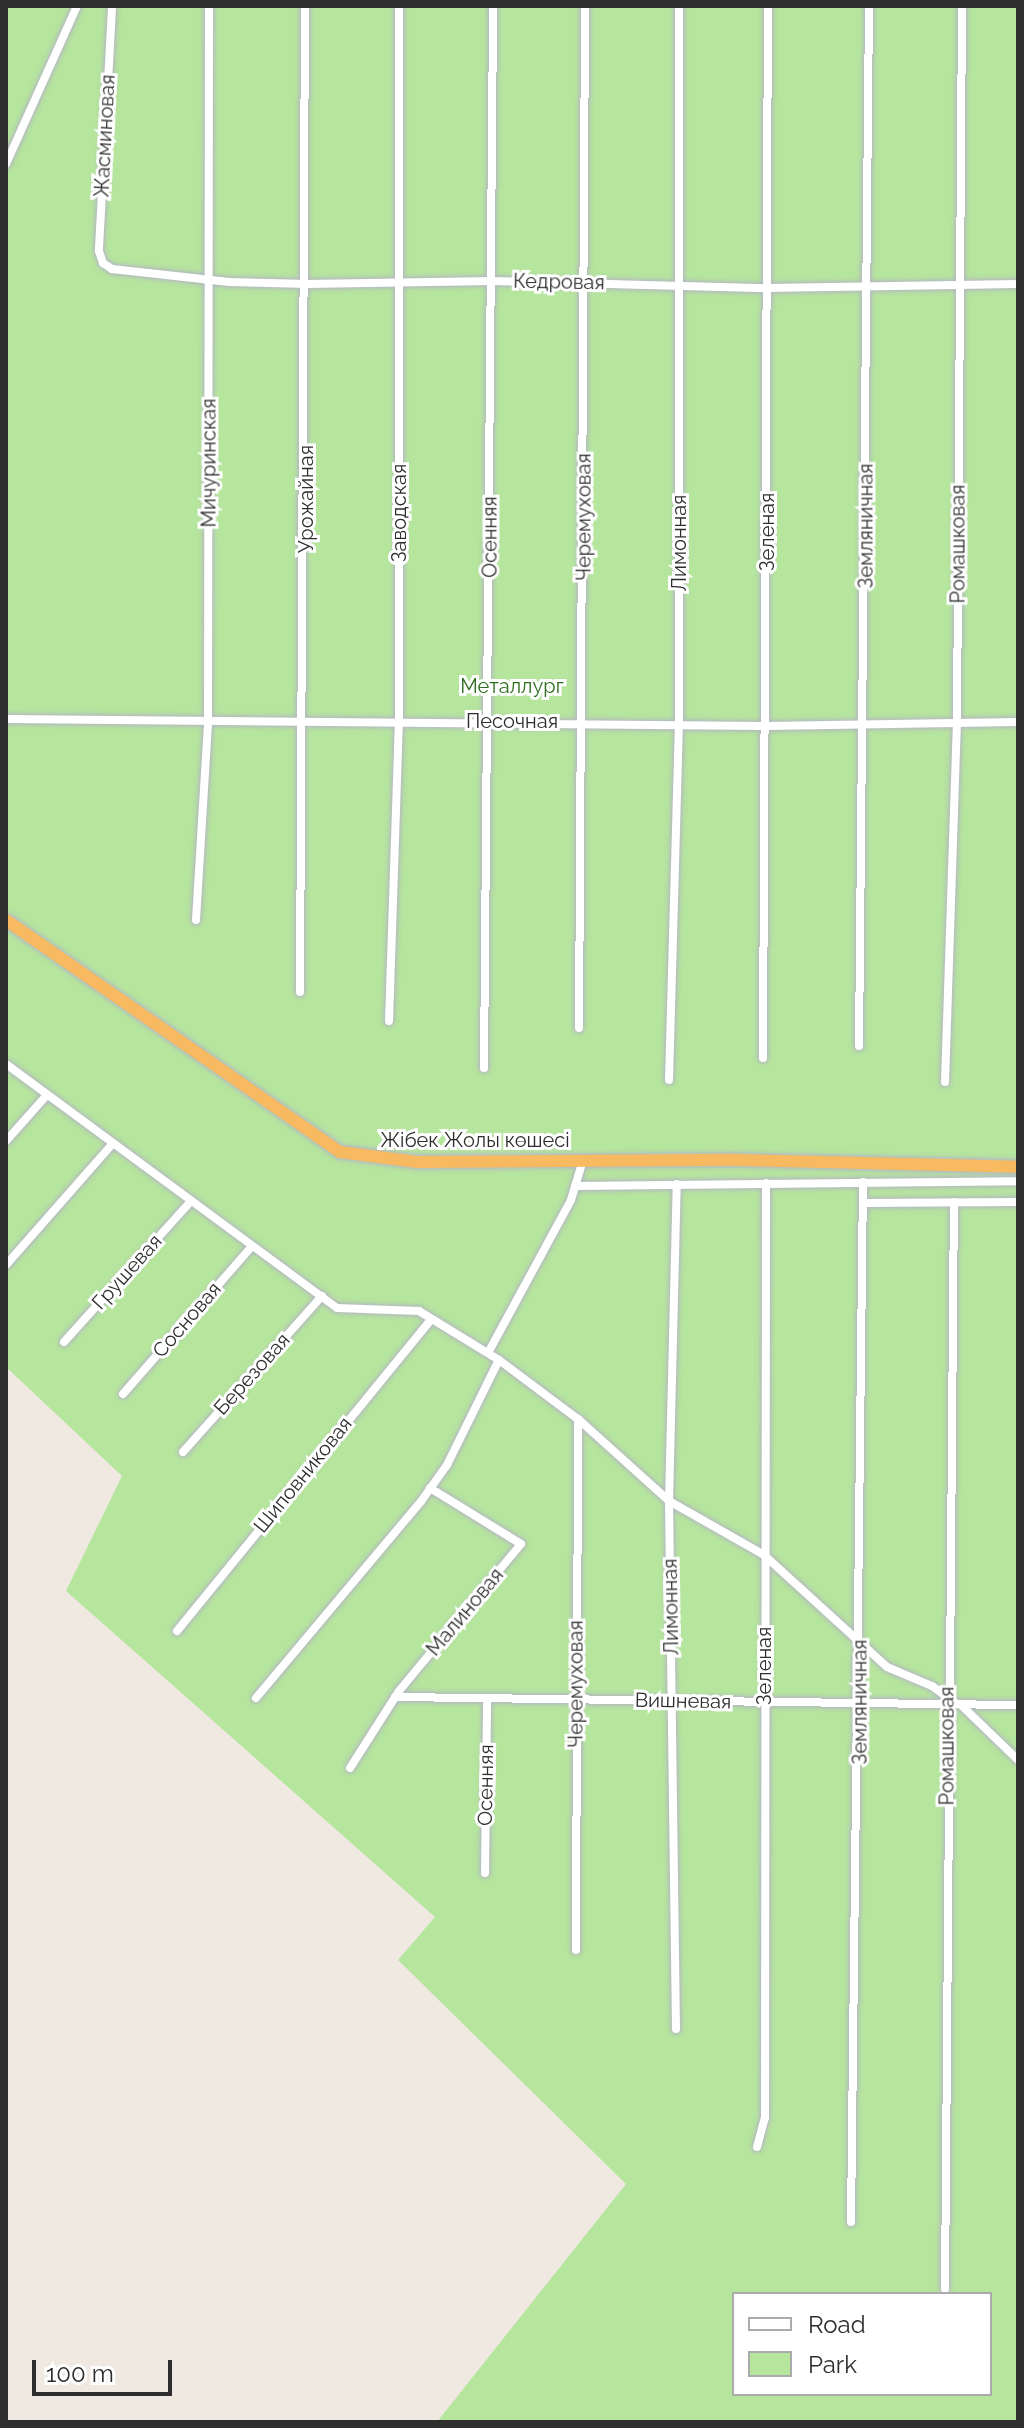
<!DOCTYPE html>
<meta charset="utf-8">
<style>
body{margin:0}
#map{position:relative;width:1024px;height:2428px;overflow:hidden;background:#efe9e1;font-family:Raleway,sans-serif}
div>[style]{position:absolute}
.green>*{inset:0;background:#b6e59e}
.roads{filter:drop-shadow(0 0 2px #b4b7c1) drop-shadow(0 0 2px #b4b7c1)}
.minor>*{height:8px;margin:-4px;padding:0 4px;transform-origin:4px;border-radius:4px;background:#fff}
.trunk>*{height:12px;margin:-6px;padding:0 6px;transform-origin:6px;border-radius:6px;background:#f8ba60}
span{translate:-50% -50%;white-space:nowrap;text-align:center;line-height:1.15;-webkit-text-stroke:6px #fff;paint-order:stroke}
.street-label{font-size:20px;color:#2e2e2e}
.park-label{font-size:20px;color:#2c6e1b}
.frame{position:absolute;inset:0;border:8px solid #2e2e2e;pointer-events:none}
.legend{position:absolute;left:732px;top:2292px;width:260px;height:104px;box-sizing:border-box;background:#fff;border:2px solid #ababab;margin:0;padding:10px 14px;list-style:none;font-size:24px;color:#2e2e2e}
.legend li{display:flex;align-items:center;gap:16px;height:40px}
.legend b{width:40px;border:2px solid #ababab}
.scale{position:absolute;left:32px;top:2360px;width:140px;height:36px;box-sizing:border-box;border:4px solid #2e2e2e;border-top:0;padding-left:10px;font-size:24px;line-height:28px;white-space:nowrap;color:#2e2e2e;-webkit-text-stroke:6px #fff;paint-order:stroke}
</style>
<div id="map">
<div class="green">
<i style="clip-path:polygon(evenodd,6px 6px,1018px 6px,1018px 2422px,437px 2422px,626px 2184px,398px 1960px,435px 1917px,66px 1591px,122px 1476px,6px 1367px,6px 6px,734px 2294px,990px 2294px,990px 2394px,734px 2394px,734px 2294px)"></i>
</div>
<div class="roads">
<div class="minor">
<i style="left:112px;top:8px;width:243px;rotate:93.1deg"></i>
<i style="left:99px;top:251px;width:13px;rotate:72deg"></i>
<i style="left:103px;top:263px;width:11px;rotate:34deg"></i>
<i style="left:112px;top:269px;width:118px;rotate:6.3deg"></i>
<i style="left:229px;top:282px;width:78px;rotate:1.5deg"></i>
<i style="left:307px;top:284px;width:185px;rotate:-0.9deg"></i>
<i style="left:492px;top:281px;width:275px;rotate:1.5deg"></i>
<i style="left:767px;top:288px;width:251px;rotate:-0.9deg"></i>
<i style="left:6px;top:164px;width:173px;rotate:-65.8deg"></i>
<i style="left:6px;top:719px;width:760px;rotate:0.53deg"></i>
<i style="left:766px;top:726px;width:252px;rotate:-0.9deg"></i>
<i style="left:196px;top:920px;width:199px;rotate:-86.5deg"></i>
<i style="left:208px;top:721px;width:715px;rotate:-89.92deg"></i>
<i style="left:300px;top:992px;width:986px;rotate:-89.71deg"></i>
<i style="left:389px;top:1021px;width:299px;rotate:-88.1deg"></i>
<i style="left:399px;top:722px;width:716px;rotate:-90deg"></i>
<i style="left:579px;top:1028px;width:1022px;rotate:-89.66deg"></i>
<i style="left:859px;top:1046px;width:1040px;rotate:-89.45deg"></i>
<i style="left:763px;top:1058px;width:1052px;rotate:-89.73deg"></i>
<i style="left:6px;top:1064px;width:411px;rotate:36.4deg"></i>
<i style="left:337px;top:1308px;width:82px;rotate:2.1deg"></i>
<i style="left:419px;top:1311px;width:94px;rotate:31.5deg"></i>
<i style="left:499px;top:1360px;width:99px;rotate:36.8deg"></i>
<i style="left:578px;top:1419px;width:122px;rotate:42deg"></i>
<i style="left:669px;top:1501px;width:109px;rotate:29.6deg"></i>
<i style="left:764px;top:1555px;width:166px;rotate:42.3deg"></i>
<i style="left:887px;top:1667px;width:49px;rotate:22.9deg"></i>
<i style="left:932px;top:1686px;width:31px;rotate:36deg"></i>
<i style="left:484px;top:1068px;width:1062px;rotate:-89.51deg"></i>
<i style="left:669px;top:1080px;width:359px;rotate:-88.4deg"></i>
<i style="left:679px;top:721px;width:715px;rotate:-90deg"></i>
<i style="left:945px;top:1082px;width:361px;rotate:-88.1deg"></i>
<i style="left:957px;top:721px;width:715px;rotate:-89.6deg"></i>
<i style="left:6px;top:1141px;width:62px;rotate:-48.3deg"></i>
<i style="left:575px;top:1186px;width:443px;rotate:-0.6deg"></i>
<i style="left:863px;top:1203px;width:155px;rotate:-0.4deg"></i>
<i style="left:6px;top:1265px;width:162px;rotate:-48.7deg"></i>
<i style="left:64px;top:1342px;width:190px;rotate:-48deg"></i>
<i style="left:488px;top:1353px;width:174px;rotate:-61.5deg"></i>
<i style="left:571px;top:1200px;width:42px;rotate:-73.3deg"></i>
<i style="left:123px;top:1394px;width:196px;rotate:-48.9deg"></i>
<i style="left:183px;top:1452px;width:209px;rotate:-48.3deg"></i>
<i style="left:177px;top:1631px;width:402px;rotate:-50.8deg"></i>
<i style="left:395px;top:1697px;width:623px;rotate:0.74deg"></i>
<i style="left:256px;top:1698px;width:258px;rotate:-50deg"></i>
<i style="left:422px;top:1500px;width:43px;rotate:-54.5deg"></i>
<i style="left:447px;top:1465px;width:117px;rotate:-63.7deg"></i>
<i style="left:961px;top:1705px;width:79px;rotate:44deg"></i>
<i style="left:350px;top:1768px;width:91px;rotate:-57.5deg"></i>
<i style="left:399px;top:1691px;width:191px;rotate:-50.3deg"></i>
<i style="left:521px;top:1544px;width:107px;rotate:-148.4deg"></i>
<i style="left:485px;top:1873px;width:175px;rotate:-89.3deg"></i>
<i style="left:576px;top:1950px;width:531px;rotate:-89.78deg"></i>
<i style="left:676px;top:2029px;width:528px;rotate:-90.76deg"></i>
<i style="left:669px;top:1501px;width:317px;rotate:-88.6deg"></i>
<i style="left:757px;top:2147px;width:30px;rotate:-75deg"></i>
<i style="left:765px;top:2118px;width:935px;rotate:-89.94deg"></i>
<i style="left:851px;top:2222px;width:1040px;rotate:-89.34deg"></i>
<i style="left:945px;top:2289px;width:1087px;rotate:-89.53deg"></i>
</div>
<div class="trunk">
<i style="left:6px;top:920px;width:407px;rotate:34.8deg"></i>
<i style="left:340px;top:1152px;width:78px;rotate:7.4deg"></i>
<i style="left:417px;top:1162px;width:321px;rotate:-0.4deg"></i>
<i style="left:738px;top:1160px;width:280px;rotate:1.4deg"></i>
</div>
</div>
<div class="street-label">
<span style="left:105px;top:136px;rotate:-87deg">Жасминовая</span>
<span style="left:559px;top:282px;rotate:1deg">Кедровая</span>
<span style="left:209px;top:463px;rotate:-90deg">Мичуринская</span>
<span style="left:306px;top:499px;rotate:-90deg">Урожайная</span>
<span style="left:399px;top:513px;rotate:-90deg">Заводская</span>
<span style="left:584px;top:517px;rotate:-90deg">Черемуховая</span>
<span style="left:866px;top:526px;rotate:-90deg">Земляничная</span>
<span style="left:767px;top:532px;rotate:-90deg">Зеленая</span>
<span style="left:490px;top:537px;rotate:-90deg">Осенняя</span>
<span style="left:679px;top:543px;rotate:-90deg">Лимонная</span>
<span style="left:958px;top:544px;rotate:-90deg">Ромашковая</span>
<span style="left:512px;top:721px">Песочная</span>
<span style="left:475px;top:1140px">Жібек Жолы көшесі</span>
<span style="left:127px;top:1272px;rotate:-48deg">Грушевая</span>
<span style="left:187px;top:1320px;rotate:-49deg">Сосновая</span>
<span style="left:252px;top:1374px;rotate:-48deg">Березовая</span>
<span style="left:303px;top:1475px;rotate:-51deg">Шиповниковая</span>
<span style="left:671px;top:1607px;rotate:-91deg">Лимонная</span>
<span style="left:465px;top:1612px;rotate:-50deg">Малиновая</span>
<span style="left:764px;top:1666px;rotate:-90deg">Зеленая</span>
<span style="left:576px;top:1684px;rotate:-90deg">Черемуховая</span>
<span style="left:683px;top:1701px;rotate:1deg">Вишневая</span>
<span style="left:860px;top:1702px;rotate:-90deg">Земляничная</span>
<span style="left:947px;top:1746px;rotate:-90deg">Ромашковая</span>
<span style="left:486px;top:1785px;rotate:-89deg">Осенняя</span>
</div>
<div class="park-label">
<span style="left:512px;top:686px">Металлург</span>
</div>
<div class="frame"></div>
<ul class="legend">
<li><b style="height:10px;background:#fff"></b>Road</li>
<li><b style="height:22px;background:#b6e59e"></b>Park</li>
</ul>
<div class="scale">100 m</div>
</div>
